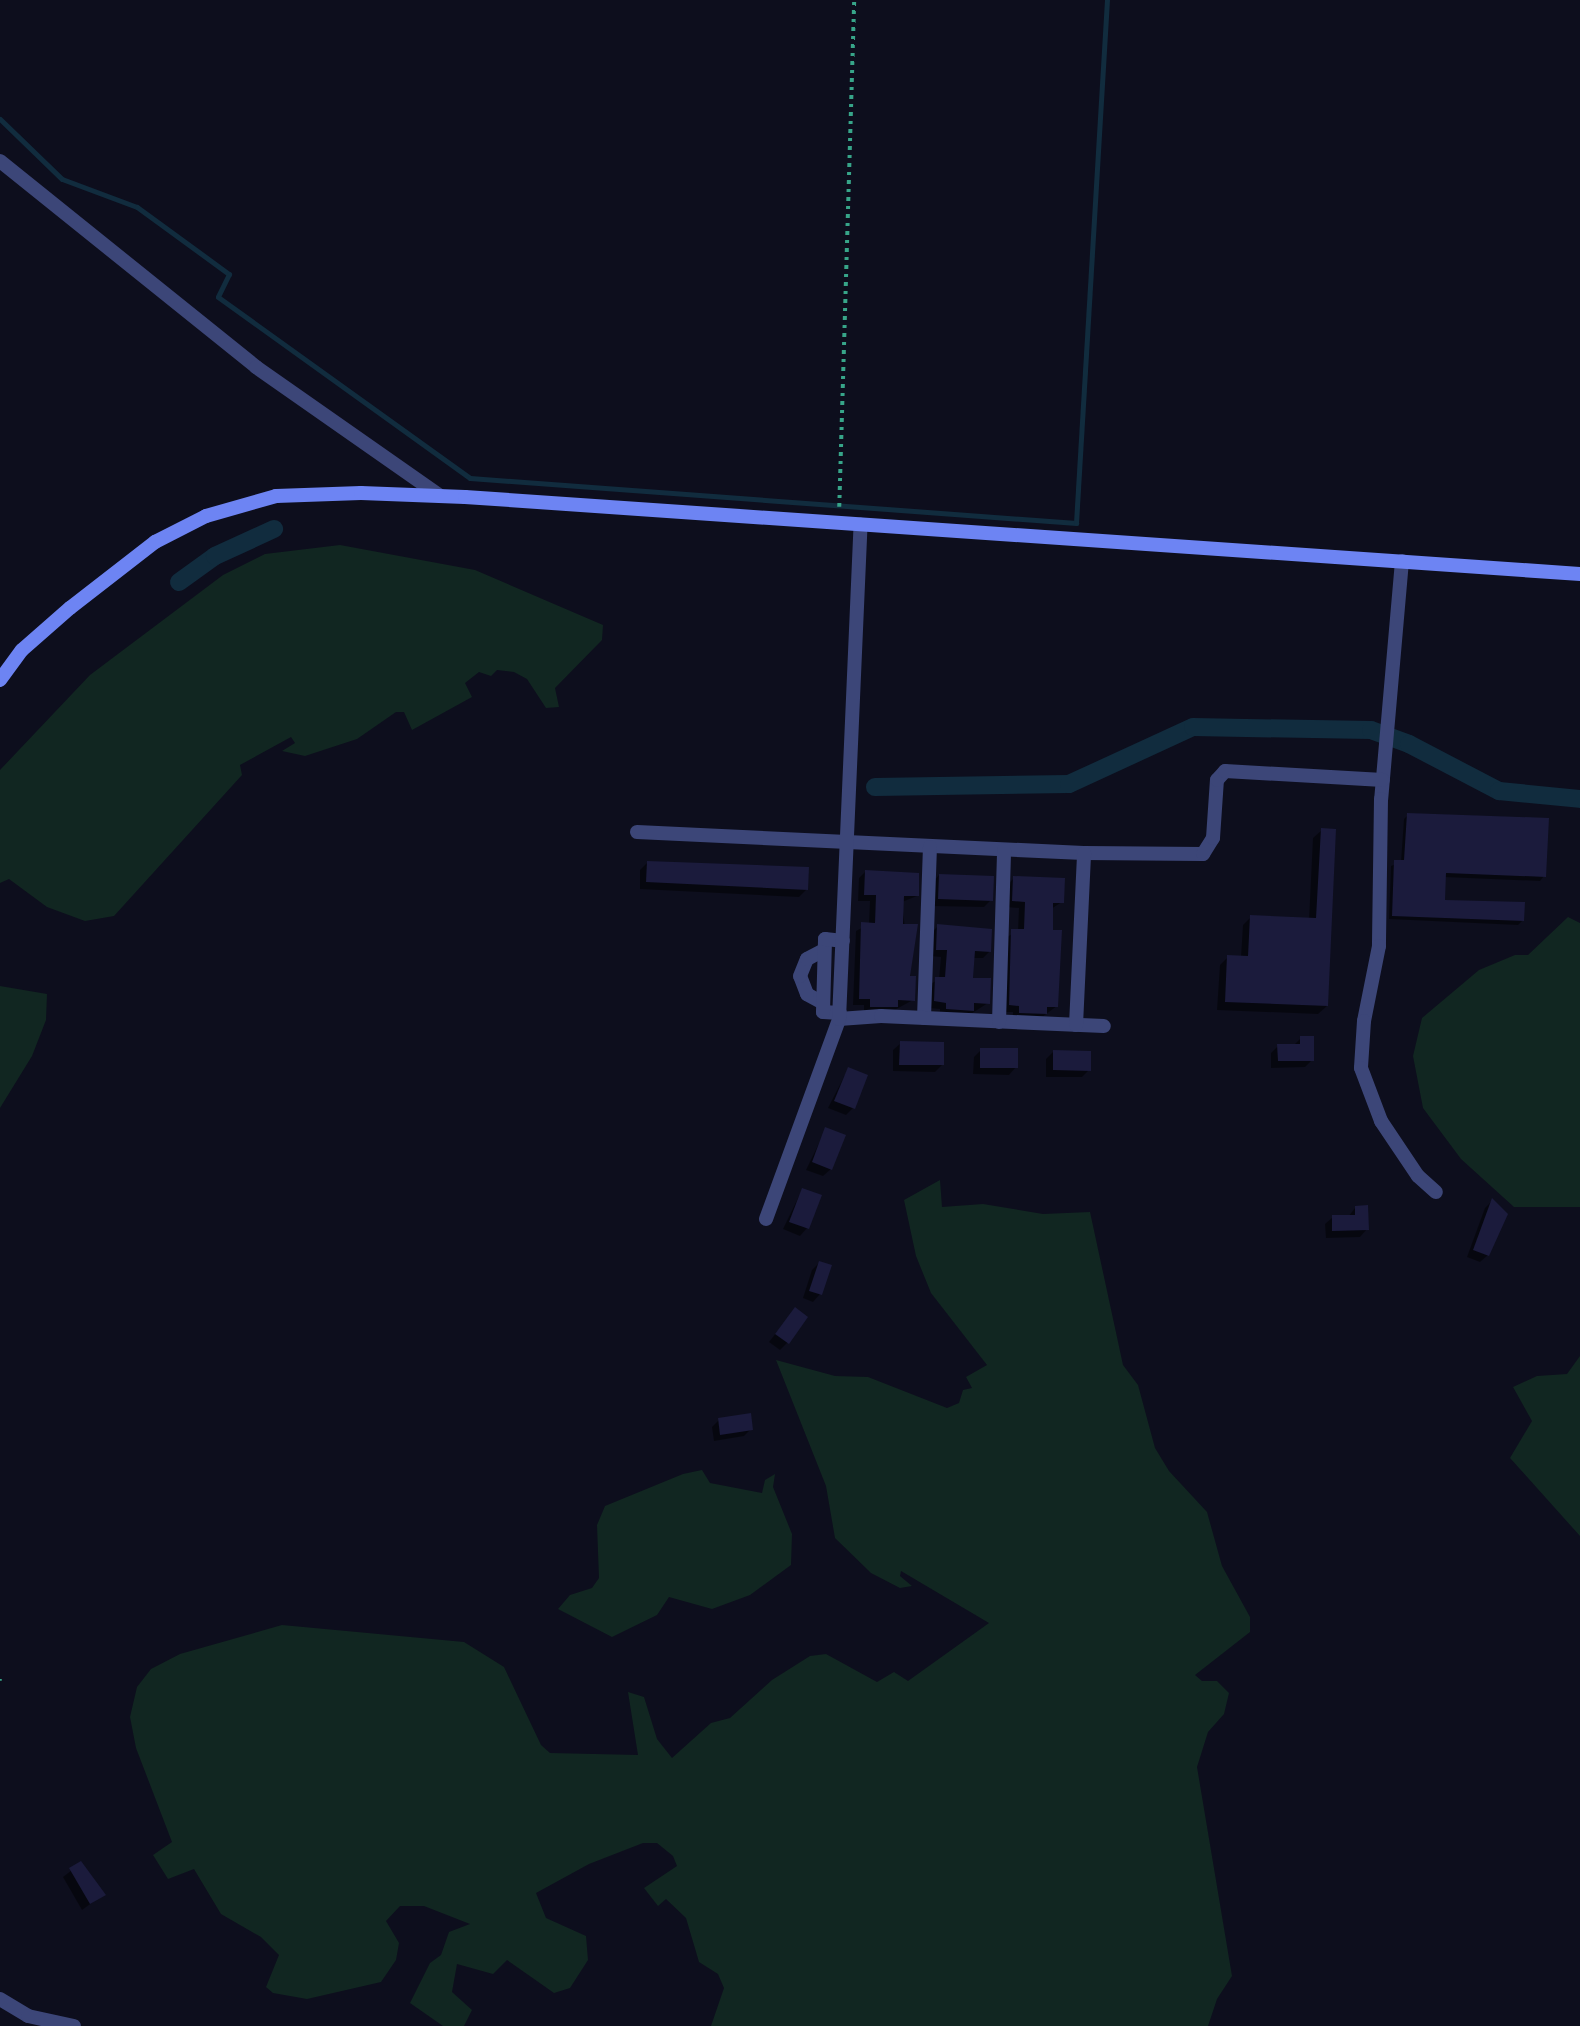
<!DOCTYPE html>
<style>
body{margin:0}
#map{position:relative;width:1580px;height:2026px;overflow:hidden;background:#0d0e1d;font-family:"IBM Plex Sans",sans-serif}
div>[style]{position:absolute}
.green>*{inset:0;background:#112621}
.shadow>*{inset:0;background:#0007}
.stream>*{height:5px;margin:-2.5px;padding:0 2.5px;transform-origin:2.5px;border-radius:2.5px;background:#112c3e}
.canal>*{height:18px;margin:-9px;padding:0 9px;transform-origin:9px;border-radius:9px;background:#112c3e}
.building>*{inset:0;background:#1b1b3c}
.path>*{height:3.5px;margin-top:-1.75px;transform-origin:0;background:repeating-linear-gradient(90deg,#37a589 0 3.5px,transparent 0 8.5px)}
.street>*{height:14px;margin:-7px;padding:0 7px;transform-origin:7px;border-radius:7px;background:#3c4678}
.secondary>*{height:14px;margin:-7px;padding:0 7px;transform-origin:7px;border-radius:7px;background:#6d84f3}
span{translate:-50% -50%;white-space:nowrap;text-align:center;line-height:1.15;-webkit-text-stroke:5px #0d0e1d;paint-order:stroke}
</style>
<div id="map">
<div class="green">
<i style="clip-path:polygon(340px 545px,475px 570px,603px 625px,602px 640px,555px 688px,559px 707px,546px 708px,527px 679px,514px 672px,497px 670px,491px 676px,479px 672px,465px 683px,472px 697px,412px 730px,404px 712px,396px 712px,357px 739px,305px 756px,282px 751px,295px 743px,291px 737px,240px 765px,242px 775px,114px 916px,85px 921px,47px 907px,9px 879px,0 883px,0 770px,90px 675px,223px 575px,265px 554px)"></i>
<i style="clip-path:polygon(1568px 917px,1580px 923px,1580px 1207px,1514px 1207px,1461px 1159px,1423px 1108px,1413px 1056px,1422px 1018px,1479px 970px,1515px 955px,1528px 955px)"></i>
<i style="clip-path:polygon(0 986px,47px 994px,46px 1020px,32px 1056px,0 1108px)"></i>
<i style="clip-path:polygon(940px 1180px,942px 1207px,983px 1204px,1043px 1214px,1090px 1212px,1123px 1365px,1138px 1385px,1155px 1448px,1169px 1471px,1207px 1512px,1222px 1566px,1250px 1617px,1250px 1632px,1195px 1675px,1202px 1681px,1217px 1681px,1229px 1693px,1224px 1714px,1208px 1732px,1197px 1767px,1232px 1976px,1217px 1999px,1208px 2026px,711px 2026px,724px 1988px,718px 1974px,699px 1962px,686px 1918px,666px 1899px,658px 1906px,644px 1888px,677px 1866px,673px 1856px,657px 1843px,643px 1843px,589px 1864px,536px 1893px,546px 1918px,586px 1936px,588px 1960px,570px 1988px,554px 1993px,507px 1960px,493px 1974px,457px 1964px,452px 1992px,472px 2010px,464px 2026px,443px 2026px,410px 2003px,430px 1963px,441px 1955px,449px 1932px,470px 1924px,424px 1906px,400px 1906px,386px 1921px,399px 1943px,396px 1960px,381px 1982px,307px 1999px,273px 1993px,266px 1987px,279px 1955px,261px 1937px,221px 1914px,194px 1869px,168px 1879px,153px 1855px,172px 1842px,136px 1748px,130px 1717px,137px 1687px,151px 1669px,180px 1654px,282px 1625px,464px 1642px,504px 1667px,541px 1745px,550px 1753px,638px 1755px,628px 1692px,644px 1697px,657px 1739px,672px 1758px,711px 1723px,730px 1718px,772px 1680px,810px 1656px,826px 1654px,877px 1682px,894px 1672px,908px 1681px,989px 1623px,901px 1571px,900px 1576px,912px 1586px,900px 1588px,871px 1573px,835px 1538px,826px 1486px,776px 1360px,835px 1376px,868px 1377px,947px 1408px,959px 1403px,963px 1390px,972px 1388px,966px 1377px,987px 1365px,931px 1293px,916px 1256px,904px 1200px)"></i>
<i style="clip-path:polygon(1580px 1356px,1580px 1536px,1510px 1458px,1532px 1421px,1513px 1387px,1537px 1376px,1567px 1374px)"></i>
<i style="clip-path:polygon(702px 1470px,710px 1483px,762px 1493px,765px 1480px,775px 1474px,773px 1487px,792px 1534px,791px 1565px,750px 1595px,712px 1609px,669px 1597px,657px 1615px,612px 1637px,558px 1609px,570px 1595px,592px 1588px,599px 1578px,597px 1525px,605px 1506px,683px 1474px)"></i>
</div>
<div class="shadow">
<i style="clip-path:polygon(1408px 815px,1544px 876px,1540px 881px,1444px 877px,1443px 902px,1523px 920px,1518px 925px,1389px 919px,1391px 866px,1401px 862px,1404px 819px)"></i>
<i style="clip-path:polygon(1322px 830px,1327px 1006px,1318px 1014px,1217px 1010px,1220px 965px,1228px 957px,1241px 957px,1243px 925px,1251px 917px,1309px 920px,1313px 838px)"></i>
<i style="clip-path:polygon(648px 862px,807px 889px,799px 897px,640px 889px,640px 870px)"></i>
<i style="clip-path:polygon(866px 871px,917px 896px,902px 902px,913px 1000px,889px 1013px,864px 1013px,864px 1005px,853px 1005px,856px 931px,869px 924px,870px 901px,858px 901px,859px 878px)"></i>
<i style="clip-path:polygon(939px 875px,991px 900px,984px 907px,932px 906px,932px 883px)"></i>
<i style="clip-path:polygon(1014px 878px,1062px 902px,1051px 909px,1057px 1006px,1038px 1020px,1013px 1019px,1013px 1012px,1003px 1012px,1005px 938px,1018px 931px,1019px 908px,1006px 907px,1007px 885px)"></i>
<i style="clip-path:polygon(938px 926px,990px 951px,983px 958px,973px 958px,972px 979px,988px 1003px,966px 1017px,940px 1015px,940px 1009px,929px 1008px,929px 985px,939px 979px,941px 957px,930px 956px,931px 933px)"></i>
<i style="clip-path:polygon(1301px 1038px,1312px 1060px,1305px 1067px,1271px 1068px,1271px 1053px,1278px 1046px,1293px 1046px)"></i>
<i style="clip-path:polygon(901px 1043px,942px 1065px,935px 1072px,893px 1071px,893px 1050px)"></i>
<i style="clip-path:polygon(981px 1050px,1016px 1067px,1009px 1075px,973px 1074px,974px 1057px)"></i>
<i style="clip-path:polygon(1053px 1052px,1089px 1070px,1082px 1077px,1046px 1077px,1046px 1059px)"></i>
<i style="clip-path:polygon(848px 1069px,853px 1108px,846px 1115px,828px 1108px)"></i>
<i style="clip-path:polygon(826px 1129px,831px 1169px,823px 1176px,806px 1170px)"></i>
<i style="clip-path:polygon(802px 1190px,807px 1228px,800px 1236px,783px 1229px)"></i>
<i style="clip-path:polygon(1492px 1201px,1488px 1255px,1480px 1262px,1467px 1257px,1485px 1208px)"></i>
<i style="clip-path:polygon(1355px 1208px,1367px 1229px,1360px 1237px,1326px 1238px,1325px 1224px,1333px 1217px,1348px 1217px)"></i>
<i style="clip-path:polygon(819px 1263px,820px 1294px,813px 1302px,803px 1298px,812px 1270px)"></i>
<i style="clip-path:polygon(795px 1309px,788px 1342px,780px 1350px,769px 1342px)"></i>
<i style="clip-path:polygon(719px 1420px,751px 1429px,744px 1436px,714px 1441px,712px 1427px)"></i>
<i style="clip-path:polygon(81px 1863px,104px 1894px,82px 1910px,63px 1877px)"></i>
</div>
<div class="stream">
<i style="left:0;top:119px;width:86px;rotate:44.1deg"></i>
<i style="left:62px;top:179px;width:80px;rotate:20.5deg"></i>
<i style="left:137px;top:207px;width:114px;rotate:36.1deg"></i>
<i style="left:229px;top:274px;width:25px;rotate:116deg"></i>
<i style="left:218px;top:297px;width:310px;rotate:35.7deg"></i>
<i style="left:470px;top:478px;width:608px;rotate:4.25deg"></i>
<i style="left:1076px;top:523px;width:524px;rotate:-86.61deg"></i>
</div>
<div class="canal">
<i style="left:179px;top:582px;width:44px;rotate:-35.8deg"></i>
<i style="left:215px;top:556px;width:65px;rotate:-24.6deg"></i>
<i style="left:875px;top:787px;width:194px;rotate:-0.9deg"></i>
<i style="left:1069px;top:784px;width:136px;rotate:-24.7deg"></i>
<i style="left:1193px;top:727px;width:178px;rotate:1deg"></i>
<i style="left:1371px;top:730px;width:40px;rotate:20.2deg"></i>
<i style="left:1409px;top:744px;width:102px;rotate:27.6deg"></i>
<i style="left:1499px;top:791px;width:81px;rotate:5.6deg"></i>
</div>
<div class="building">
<i style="clip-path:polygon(1407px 813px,1549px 818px,1546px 877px,1446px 873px,1445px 900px,1525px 902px,1524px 921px,1392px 916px,1394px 860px,1404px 860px)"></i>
<i style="clip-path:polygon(1321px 828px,1336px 829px,1328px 1006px,1225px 1002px,1227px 955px,1248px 956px,1250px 915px,1316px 918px)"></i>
<i style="clip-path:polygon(647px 861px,809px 867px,808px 890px,646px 882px)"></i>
<i style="clip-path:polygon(865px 870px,919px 873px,919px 896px,904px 896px,903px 924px,918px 924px,910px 976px,916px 976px,915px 1001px,898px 1000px,898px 1007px,870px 1007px,870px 999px,859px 999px,861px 922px,875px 923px,876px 895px,864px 895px)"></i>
<i style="clip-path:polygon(939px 874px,994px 876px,993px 901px,938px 899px)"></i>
<i style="clip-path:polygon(1013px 876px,1065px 878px,1064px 903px,1053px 903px,1053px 930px,1062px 930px,1058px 1007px,1047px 1007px,1047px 1014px,1019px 1013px,1019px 1006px,1009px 1005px,1011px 929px,1024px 929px,1025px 902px,1012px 901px)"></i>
<i style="clip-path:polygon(937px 924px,992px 929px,991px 952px,975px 951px,973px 978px,991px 978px,990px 1004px,974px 1003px,974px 1011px,946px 1009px,946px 1003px,934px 1001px,935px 977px,945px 977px,947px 950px,936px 950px)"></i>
<i style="clip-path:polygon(1300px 1036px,1314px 1036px,1314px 1061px,1278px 1061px,1277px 1044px,1300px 1044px)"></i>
<i style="clip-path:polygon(900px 1041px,944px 1042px,944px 1065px,899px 1065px)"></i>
<i style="clip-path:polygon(980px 1048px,1018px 1048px,1018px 1068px,980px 1068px)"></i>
<i style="clip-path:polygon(1053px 1050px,1091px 1051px,1091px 1071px,1053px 1070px)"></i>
<i style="clip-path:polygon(848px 1067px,868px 1075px,855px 1109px,834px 1101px)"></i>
<i style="clip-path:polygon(825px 1127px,846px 1135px,832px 1170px,812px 1162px)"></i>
<i style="clip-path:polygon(802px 1188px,822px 1195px,809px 1229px,789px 1222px)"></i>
<i style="clip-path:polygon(1492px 1198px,1508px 1214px,1489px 1256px,1473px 1250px)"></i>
<i style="clip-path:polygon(1368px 1205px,1369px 1230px,1332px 1231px,1332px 1215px,1355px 1215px,1355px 1206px)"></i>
<i style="clip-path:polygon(819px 1261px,832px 1265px,822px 1295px,809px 1291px)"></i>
<i style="clip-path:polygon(795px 1307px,808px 1317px,789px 1344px,775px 1334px)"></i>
<i style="clip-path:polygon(751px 1413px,753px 1430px,720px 1435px,718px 1418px)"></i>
<i style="clip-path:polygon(81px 1861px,106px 1895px,90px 1904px,69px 1868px)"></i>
</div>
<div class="path">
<i style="left:839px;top:507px;width:507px;rotate:-88.31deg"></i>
<i style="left:0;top:1679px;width:2px;rotate:90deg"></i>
</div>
<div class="street">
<i style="left:0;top:161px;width:329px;rotate:38.8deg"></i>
<i style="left:256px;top:367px;width:225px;rotate:35deg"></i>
<i style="left:1402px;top:561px;width:239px;rotate:95deg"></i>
<i style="left:1381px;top:799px;width:147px;rotate:90.8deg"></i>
<i style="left:1379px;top:946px;width:76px;rotate:101.3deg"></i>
<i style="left:1364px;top:1021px;width:47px;rotate:93.7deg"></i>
<i style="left:1361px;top:1068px;width:57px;rotate:69.3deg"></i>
<i style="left:1381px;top:1121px;width:66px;rotate:56.1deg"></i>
<i style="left:1418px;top:1176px;width:24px;rotate:42deg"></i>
<i style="left:637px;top:832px;width:447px;rotate:2.7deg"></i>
<i style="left:1084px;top:853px;width:119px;rotate:0.5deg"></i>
<i style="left:1203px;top:854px;width:19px;rotate:-58deg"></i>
<i style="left:1213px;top:838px;width:58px;rotate:-86.1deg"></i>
<i style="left:1217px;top:780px;width:12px;rotate:-48deg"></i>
<i style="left:1225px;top:771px;width:158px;rotate:3.3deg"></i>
<i style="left:823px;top:1003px;width:18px;rotate:-151deg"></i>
<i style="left:807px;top:994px;width:19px;rotate:-111deg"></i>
<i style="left:800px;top:976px;width:18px;rotate:-68deg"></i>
<i style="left:807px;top:959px;width:19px;rotate:-28deg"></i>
<i style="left:840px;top:1013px;width:17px;rotate:-177deg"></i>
<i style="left:823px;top:1012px;width:73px;rotate:-88.4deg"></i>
<i style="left:825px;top:939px;width:18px;rotate:6deg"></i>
<i style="left:924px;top:1018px;width:171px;rotate:-88deg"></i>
<i style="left:839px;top:1019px;width:42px;rotate:-4.1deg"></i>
<i style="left:881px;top:1016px;width:223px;rotate:2.6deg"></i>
<i style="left:999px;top:1022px;width:172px;rotate:-88.3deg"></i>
<i style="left:1076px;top:1025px;width:172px;rotate:-87.3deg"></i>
<i style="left:766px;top:1219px;width:213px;rotate:-69.9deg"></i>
<i style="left:839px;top:1019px;width:495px;rotate:-87.5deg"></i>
<i style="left:0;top:1999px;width:33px;rotate:31deg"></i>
<i style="left:28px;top:2016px;width:47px;rotate:12.3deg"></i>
</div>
<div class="secondary">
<i style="left:0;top:680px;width:37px;rotate:-54deg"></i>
<i style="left:22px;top:650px;width:64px;rotate:-41.2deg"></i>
<i style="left:70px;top:608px;width:108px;rotate:-37.8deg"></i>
<i style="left:155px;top:542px;width:57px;rotate:-27deg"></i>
<i style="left:206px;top:516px;width:73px;rotate:-15.9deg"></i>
<i style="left:276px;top:496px;width:85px;rotate:-2deg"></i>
<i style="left:361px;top:493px;width:104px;rotate:2.2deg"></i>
<i style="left:465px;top:497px;width:1118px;rotate:3.95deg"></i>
</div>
</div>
